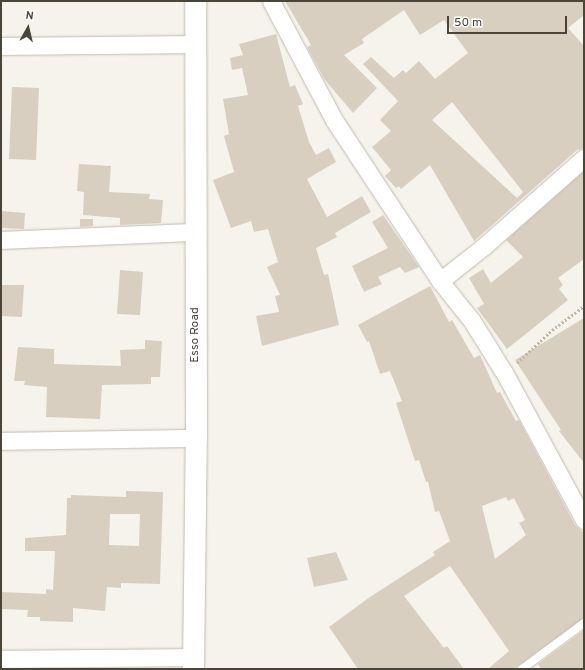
<!DOCTYPE html>
<style>
body{margin:0}
#map{position:relative;width:585px;height:670px;overflow:hidden;background:#f6f3ec;font-family:Overpass,sans-serif}
div>[style]{position:absolute}
.building>*{inset:0;background:#d8cfc1}
.path>*{height:2.5px;margin-top:-1.25px;transform-origin:0;background:repeating-linear-gradient(90deg,#c4b79f 0 2px,transparent 0 4px)}
.roads{filter:drop-shadow(0 0 1px #c2bbae) drop-shadow(0 0 1px #c2bbae)}
.service>*{height:8px;margin:-4px;padding:0 4px;transform-origin:4px;border-radius:4px;background:#fff}
.minor>*{height:17px;margin:-8.5px;padding:0 8.5px;transform-origin:8.5px;border-radius:8.5px;background:#fff}
.tertiary>*{height:21px;margin:-10.5px;padding:0 10.5px;transform-origin:10.5px;border-radius:10.5px;background:#fff}
span{translate:-50% -50%;white-space:nowrap;text-align:center;line-height:1.15;-webkit-text-stroke:3px #fff;paint-order:stroke}
.street-label{font-size:12px;color:#4b4439}
.frame{position:absolute;inset:0;border:2px solid #4b4439;pointer-events:none}
.north{position:absolute;left:8px;top:8px;width:40px;height:40px;-webkit-text-stroke:3px #fff;paint-order:stroke;rotate:8deg;font-size:11px;font-weight:700;line-height:16px;text-align:center;color:#4b4439}
.north::after{content:'';display:block;margin:auto;width:14px;height:18px;background:#4b4439;clip-path:polygon(50% 0,100% 100%,50% 72%,0 100%)}
.scale{position:absolute;left:447px;top:16px;width:120px;height:18px;box-sizing:border-box;border:2px solid #4b4439;border-top:0;padding-left:5px;font-size:12px;line-height:14px;white-space:nowrap;color:#4b4439;-webkit-text-stroke:3px #fff;paint-order:stroke}
</style>
<div id="map">
<div class="building">
<i style="clip-path:polygon(evenodd,285px 1px,584px 1px,584px 15px,568px 28px,584px 46px,584px 148px,577px 150px,474px 241px,430px 165px,401px 189px,399px 186px,396px 188px,385px 176px,391px 170px,372px 147px,391px 131px,380px 120px,398px 101px,363px 64px,371px 57px,394px 78px,403px 70px,406px 73px,419px 61px,435px 79px,468px 53px,444px 20px,420px 35px,404px 10px,362px 39px,364px 43px,344px 55px,377px 88px,353px 113px,325px 80px,307px 47px,311px 45px,285px 1px,452px 102px,523px 192px,517px 198px,432px 120px,452px 102px)"></i>
<i style="clip-path:polygon(276px 34px,290px 87px,295px 85px,303px 104px,298px 106px,309px 142px,316px 155px,329px 148px,336px 162px,307px 179px,327px 217px,362px 196px,371px 212px,335px 233px,337px 237px,316px 248px,324px 275px,328px 274px,339px 325px,262px 346px,256px 316px,279px 312px,275px 296px,280px 295px,267px 267px,278px 262px,268px 229px,254px 232px,251px 221px,231px 228px,213px 180px,234px 172px,224px 136px,229px 134px,223px 99px,248px 95px,242px 68px,232px 70px,230px 58px,243px 55px,239px 44px)"></i>
<i style="clip-path:polygon(12px 87px,39px 88px,36px 160px,9px 159px)"></i>
<i style="clip-path:polygon(79px 164px,111px 166px,109px 192px,150px 194px,149px 199px,163px 200px,161px 223px,120px 225px,120px 218px,83px 215px,84px 192px,77px 191px)"></i>
<i style="clip-path:polygon(584px 171px,584px 259px,558px 278px,563px 285px,559px 289px,568px 300px,507px 349px,477px 308px,484px 304px,469px 278px,483px 269px,491px 283px,523px 257px,506px 240px)"></i>
<i style="clip-path:polygon(1px 211px,25px 213px,24px 229px,1px 228px)"></i>
<i style="clip-path:polygon(383px 215px,419px 267px,405px 273px,400px 267px,378px 277px,382px 284px,364px 292px,352px 266px,388px 248px,372px 222px)"></i>
<i style="clip-path:polygon(80px 219px,93px 219px,93px 226px,80px 227px)"></i>
<i style="clip-path:polygon(120px 270px,143px 272px,140px 315px,117px 314px)"></i>
<i style="clip-path:polygon(1px 285px,24px 285px,22px 317px,1px 316px)"></i>
<i style="clip-path:polygon(evenodd,430px 286px,449px 322px,452px 320px,474px 358px,480px 355px,497px 393px,500px 392px,516px 421px,519px 420px,575px 525px,584px 533px,584px 618px,514px 669px,488px 669px,509px 651px,450px 566px,404px 596px,444px 648px,447px 646px,464px 669px,358px 669px,329px 627px,370px 597px,435px 555px,433px 552px,450px 541px,439px 511px,435px 512px,428px 482px,426px 482px,419px 460px,415px 461px,396px 403px,402px 401px,390px 371px,380px 374px,369px 341px,367px 342px,358px 325px,430px 286px,506px 497px,508px 501px,514px 498px,525px 520px,519px 523px,526px 535px,495px 559px,482px 506px,506px 497px)"></i>
<i style="clip-path:polygon(584px 318px,584px 463px,559px 431px,561px 430px,515px 360px)"></i>
<i style="clip-path:polygon(145px 340px,162px 341px,160px 377px,151px 377px,151px 384px,102px 385px,100px 419px,46px 417px,47px 387px,24px 385px,25px 381px,14px 381px,18px 347px,54px 349px,54px 364px,121px 366px,120px 350px,145px 349px)"></i>
<i style="clip-path:polygon(evenodd,126px 491px,163px 492px,160px 584px,121px 583px,121px 588px,107px 587px,105px 611px,73px 608px,73px 622px,40px 621px,40px 617px,27px 617px,28px 610px,1px 609px,1px 592px,46px 594px,46px 589px,53px 590px,55px 551px,25px 551px,25px 538px,66px 535px,67px 498px,71px 498px,71px 495px,126px 497px,126px 491px,110px 514px,140px 514px,139px 546px,109px 545px,110px 514px)"></i>
<i style="clip-path:polygon(336px 552px,348px 580px,314px 587px,307px 558px)"></i>
<i style="clip-path:polygon(584px 630px,584px 669px,541px 669px,538px 664px)"></i>
</div>
<div class="path">
<i style="left:517px;top:363px;width:48px;rotate:-43.3deg"></i>
<i style="left:552px;top:330px;width:40px;rotate:-37deg"></i>
</div>
<div class="roads">
<div class="service">
<i style="left:522px;top:669px;width:77px;rotate:-36.6deg"></i>
</div>
<div class="minor">
<i style="left:271px;top:1px;width:135px;rotate:62.1deg"></i>
<i style="left:334px;top:120px;width:193px;rotate:56.6deg"></i>
<i style="left:440px;top:281px;width:51px;rotate:51.3deg"></i>
<i style="left:472px;top:321px;width:62px;rotate:58.1deg"></i>
<i style="left:505px;top:374px;width:166px;rotate:61.6deg"></i>
<i style="left:1px;top:46px;width:193px;rotate:-0.6deg"></i>
<i style="left:1px;top:240px;width:194px;rotate:-2.4deg"></i>
<i style="left:440px;top:281px;width:55px;rotate:-38.3deg"></i>
<i style="left:483px;top:247px;width:135px;rotate:-41.4deg"></i>
<i style="left:1px;top:441px;width:195px;rotate:-0.9deg"></i>
<i style="left:1px;top:659px;width:192px;rotate:-0.6deg"></i>
</div>
<div class="tertiary">
<i style="left:193px;top:669px;width:231px;rotate:-89.3deg"></i>
<i style="left:196px;top:438px;width:437px;rotate:-90.1deg"></i>
</div>
</div>
<div class="street-label">
<span style="left:196px;top:335px;rotate:-90deg">Esso Road</span>
</div>
<div class="frame"></div>
<div class="north">N</div>
<div class="scale">50 m</div>
</div>
